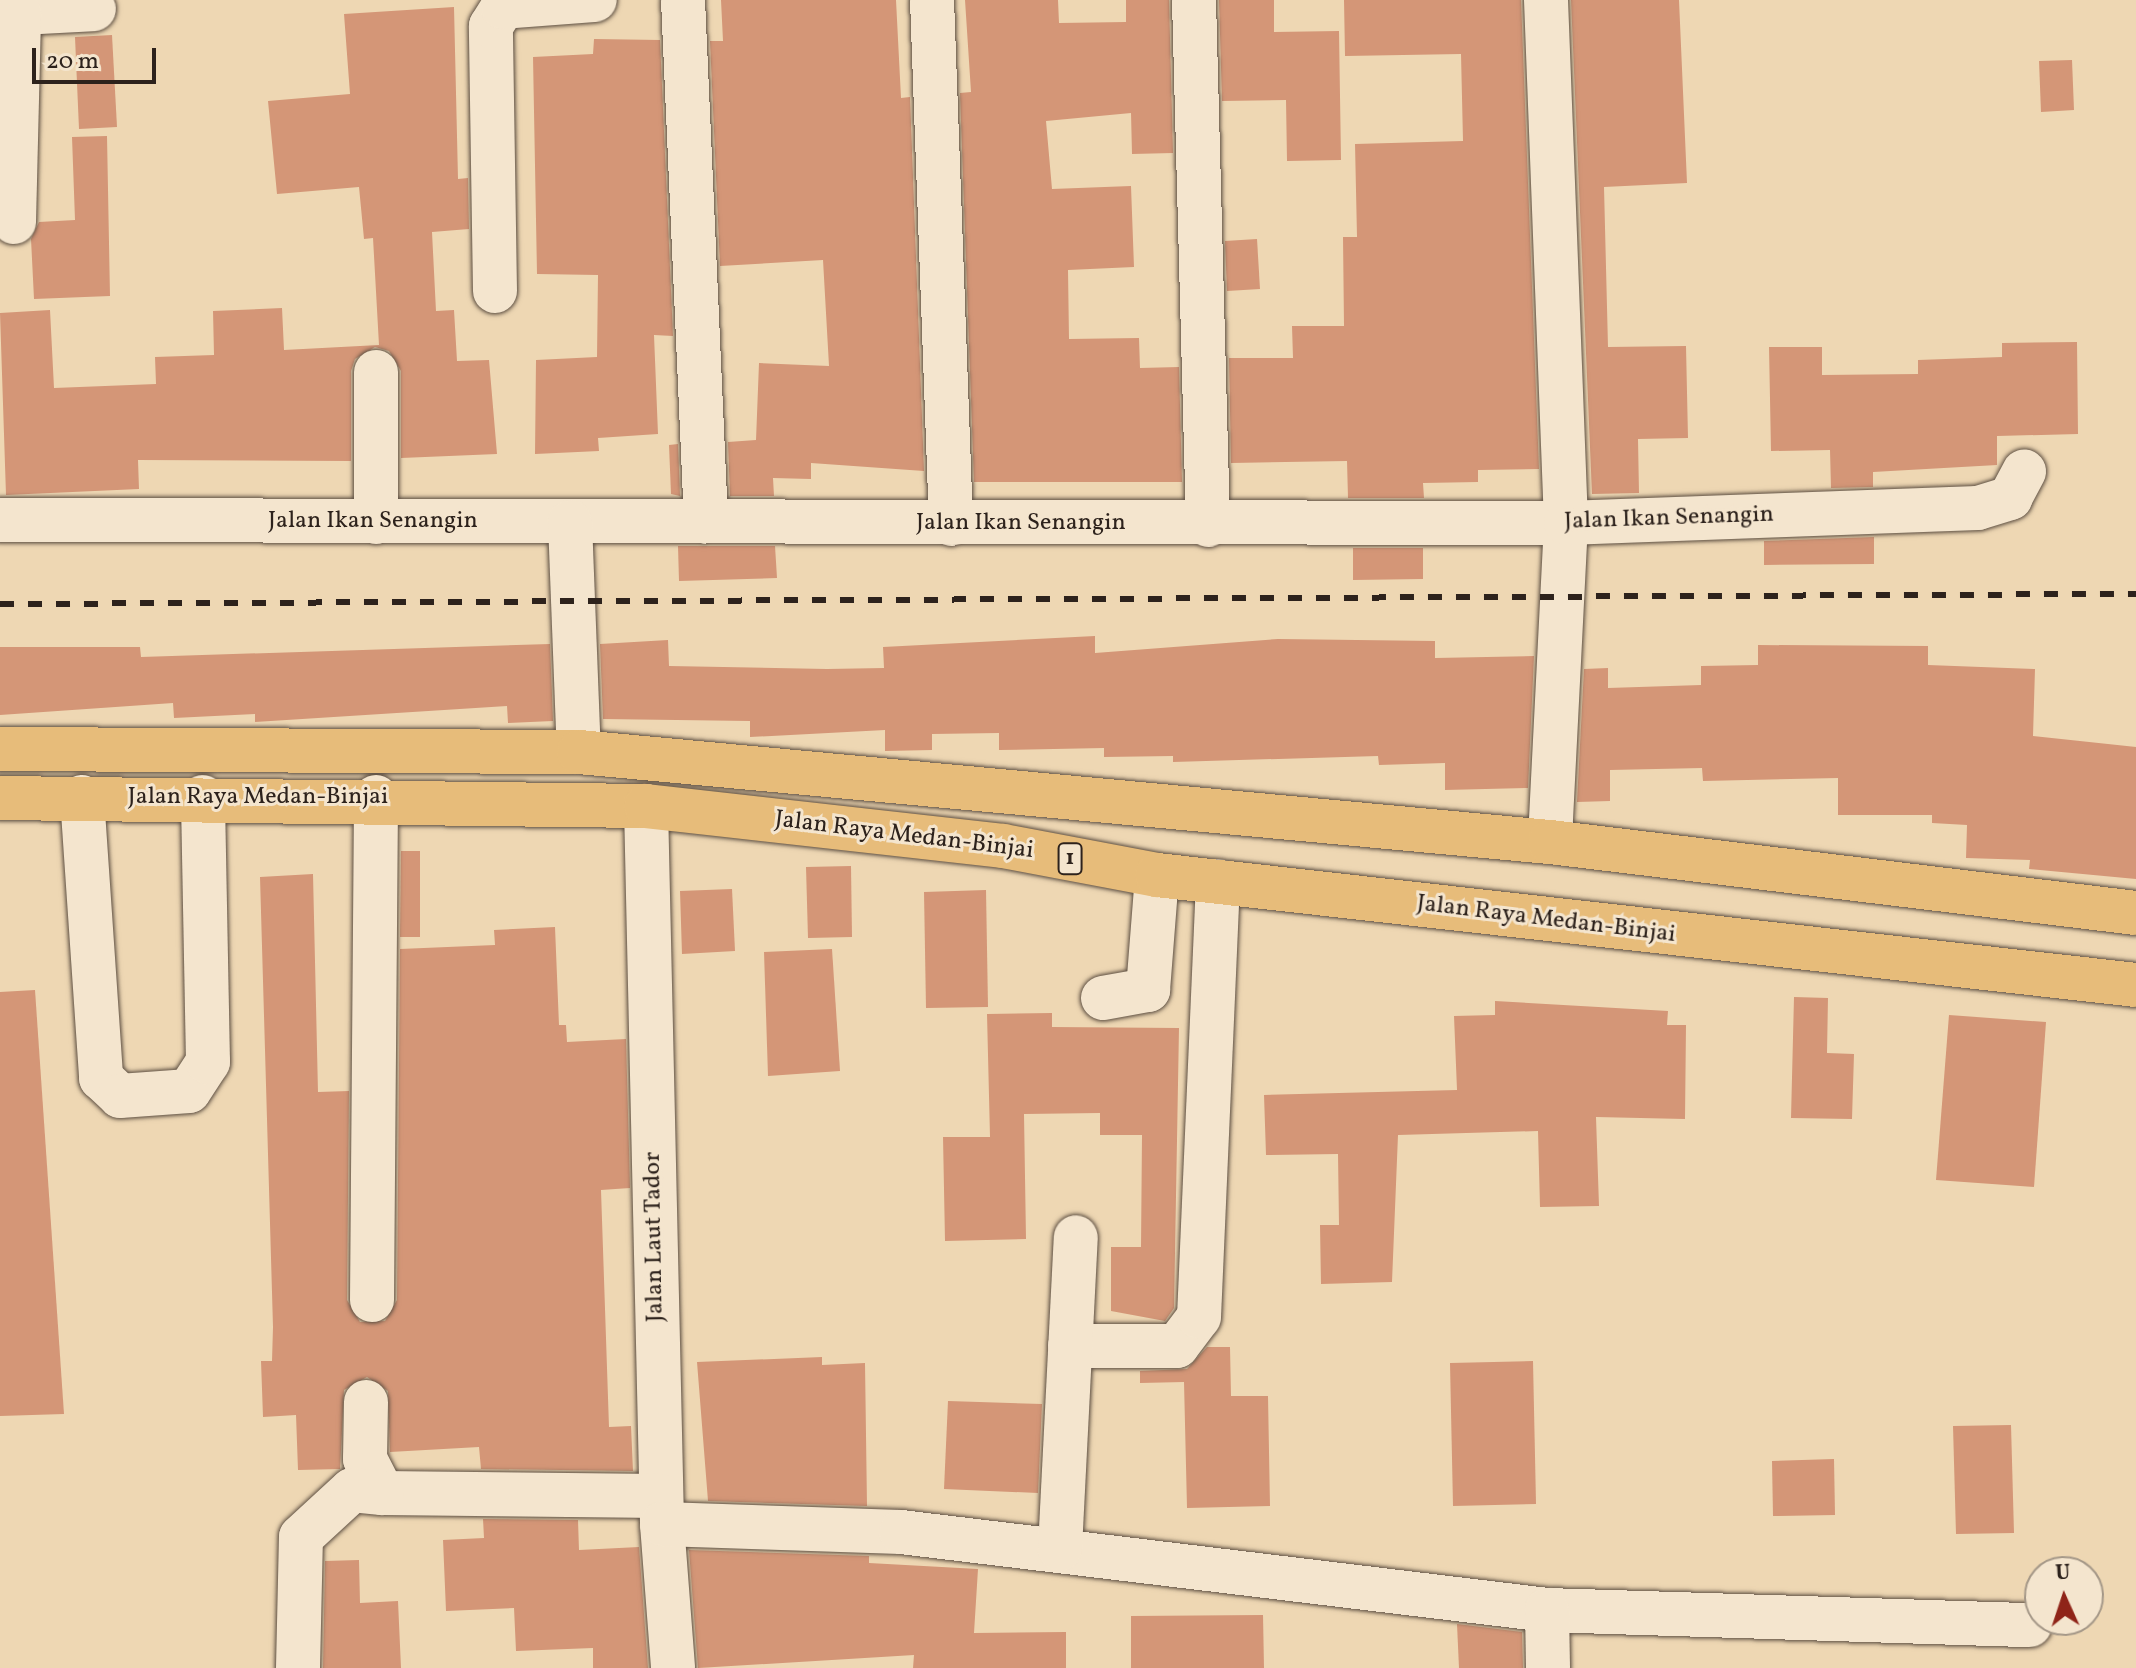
<!DOCTYPE html>
<style>
body{margin:0}
#map{position:relative;width:2136px;height:1668px;overflow:hidden;background:#eed7b3;font-family:Vollkorn,serif}
div>[style]{position:absolute}
.building>*{inset:0;background:#d49677}
.roads{filter:drop-shadow(0 0 2px #5d4f42) drop-shadow(0 0 2px #5d4f42)}
.minor>*{height:44px;margin:-22px;padding:0 22px;transform-origin:22px;border-radius:22px;background:#f4e5ce}
.major>*{height:44px;margin:-22px;padding:0 22px;transform-origin:22px;border-radius:22px;background:#e7bc7a}
.rail>*{height:6px;margin-top:-3px;transform-origin:0;background:repeating-linear-gradient(90deg,#2d221c 0 14px,transparent 0 28px)}
span{translate:-50% -50%;white-space:nowrap;text-align:center;line-height:1.15;-webkit-text-stroke:6px #f4e5ce;paint-order:stroke}
.shield-label span{padding:2px 6px;background:#f4e5ce;border:2px solid;border-radius:6px;-webkit-text-stroke-width:0}
.shield-label{font-size:22px;color:#2d221c;font-weight:700}
.street-label{font-size:24px;color:#2d221c}
.north{position:absolute;left:2024px;top:1556px;width:80px;height:80px;box-sizing:border-box;background:#f4e5ce;border:2px solid #a49787;border-radius:50%;rotate:357deg;font-size:22px;font-weight:700;line-height:32px;text-align:center;color:#2d221c}
.north::after{content:'';display:block;margin:auto;width:28px;height:36px;background:#8f2418;clip-path:polygon(50% 0,100% 100%,50% 72%,0 100%)}
.scale{position:absolute;left:32px;top:48px;width:124px;height:36px;box-sizing:border-box;border:4px solid #2d221c;border-top:0;padding-left:10px;font-size:24px;line-height:28px;white-space:nowrap;color:#2d221c;-webkit-text-stroke:6px #f4e5ce;paint-order:stroke}
</style>
<div id="map">
<div class="building">
<i style="clip-path:polygon(721px 0,896px 0,901px 98px,910px 97px,924px 471px,811px 463px,811px 479px,773px 478px,774px 496px,730px 496px,728px 442px,756px 440px,759px 363px,829px 366px,823px 260px,720px 266px,710px 41px,723px 41px)"></i>
<i style="clip-path:polygon(965px 0,1058px 0,1059px 23px,1126px 22px,1126px 0,1169px 0,1173px 153px,1132px 154px,1131px 113px,1046px 121px,1052px 189px,1131px 186px,1134px 267px,1068px 270px,1069px 339px,1139px 338px,1140px 368px,1179px 367px,1182px 482px,974px 482px,960px 93px,971px 92px)"></i>
<i style="clip-path:polygon(1219px 0,1274px 0,1274px 32px,1339px 31px,1341px 160px,1287px 161px,1286px 100px,1222px 101px)"></i>
<i style="clip-path:polygon(1344px 0,1521px 0,1539px 469px,1478px 470px,1478px 482px,1423px 483px,1424px 498px,1348px 498px,1347px 461px,1231px 463px,1229px 358px,1293px 358px,1292px 326px,1344px 326px,1343px 237px,1357px 237px,1355px 144px,1463px 141px,1461px 54px,1345px 56px)"></i>
<i style="clip-path:polygon(1571px 0,1679px 0,1687px 183px,1604px 187px,1608px 347px,1686px 346px,1688px 438px,1638px 439px,1639px 493px,1592px 494px)"></i>
<i style="clip-path:polygon(454px 7px,458px 179px,468px 178px,469px 229px,432px 232px,436px 311px,454px 310px,457px 361px,489px 360px,497px 454px,401px 458px,401px 371px,389px 351px,375px 347px,355px 359px,351px 371px,351px 461px,138px 460px,139px 489px,6px 495px,0 313px,50px 310px,54px 388px,156px 384px,155px 357px,214px 355px,213px 311px,282px 308px,284px 350px,379px 345px,373px 238px,364px 239px,359px 187px,277px 194px,268px 101px,350px 94px,344px 14px)"></i>
<i style="clip-path:polygon(112px 35px,117px 127px,79px 129px,75px 37px)"></i>
<i style="clip-path:polygon(594px 39px,660px 40px,673px 336px,654px 335px,658px 434px,598px 438px,599px 451px,535px 454px,536px 360px,597px 357px,598px 275px,537px 274px,533px 57px,593px 54px)"></i>
<i style="clip-path:polygon(2072px 60px,2074px 110px,2041px 112px,2039px 61px)"></i>
<i style="clip-path:polygon(107px 136px,110px 296px,34px 299px,31px 239px,39px 222px,75px 220px,72px 137px)"></i>
<i style="clip-path:polygon(1257px 239px,1260px 289px,1227px 291px,1225px 241px)"></i>
<i style="clip-path:polygon(2077px 342px,2078px 434px,1997px 436px,1997px 465px,1873px 472px,1873px 487px,1831px 488px,1830px 450px,1771px 451px,1769px 347px,1822px 347px,1822px 375px,1918px 374px,1918px 360px,2002px 357px,2002px 343px)"></i>
<i style="clip-path:polygon(678px 444px,680px 496px,671px 494px,669px 445px)"></i>
<i style="clip-path:polygon(1874px 537px,1874px 564px,1764px 565px,1764px 541px)"></i>
<i style="clip-path:polygon(678px 546px,775px 546px,777px 578px,679px 581px)"></i>
<i style="clip-path:polygon(1353px 548px,1423px 548px,1423px 579px,1353px 580px)"></i>
<i style="clip-path:polygon(1095px 636px,1095px 653px,1278px 639px,1435px 641px,1435px 658px,1534px 656px,1528px 788px,1445px 790px,1445px 763px,1379px 765px,1378px 756px,1173px 762px,1173px 756px,1104px 757px,1104px 748px,999px 750px,999px 733px,932px 734px,932px 750px,885px 751px,885px 730px,750px 737px,750px 721px,603px 719px,600px 644px,668px 640px,669px 666px,827px 669px,884px 668px,883px 647px)"></i>
<i style="clip-path:polygon(550px 644px,553px 721px,508px 723px,507px 706px,255px 722px,255px 714px,174px 718px,173px 703px,0 715px,0 647px,140px 647px,141px 657px)"></i>
<i style="clip-path:polygon(1758px 645px,1928px 646px,1928px 665px,2035px 669px,2033px 736px,2136px 747px,2136px 879px,2029px 869px,2030px 860px,1966px 858px,1967px 825px,1932px 823px,1932px 815px,1838px 815px,1838px 778px,1703px 781px,1702px 768px,1610px 770px,1610px 801px,1577px 802px,1584px 669px,1608px 668px,1608px 688px,1701px 685px,1701px 666px,1758px 665px)"></i>
<i style="clip-path:polygon(401px 851px,420px 851px,420px 937px,400px 937px)"></i>
<i style="clip-path:polygon(851px 866px,852px 937px,808px 938px,806px 867px)"></i>
<i style="clip-path:polygon(313px 874px,318px 1092px,349px 1091px,347px 1300px,360px 1322px,385px 1321px,397px 1300px,400px 949px,495px 945px,494px 930px,555px 927px,559px 1025px,566px 1025px,567px 1042px,626px 1039px,630px 1188px,601px 1190px,609px 1427px,631px 1426px,633px 1471px,481px 1469px,479px 1447px,390px 1452px,388px 1391px,367px 1377px,344px 1390px,340px 1469px,298px 1470px,296px 1415px,263px 1417px,261px 1361px,272px 1361px,273px 1327px,260px 877px)"></i>
<i style="clip-path:polygon(732px 889px,735px 951px,682px 954px,680px 891px)"></i>
<i style="clip-path:polygon(986px 890px,988px 1007px,926px 1008px,924px 892px)"></i>
<i style="clip-path:polygon(832px 949px,840px 1071px,768px 1076px,764px 952px)"></i>
<i style="clip-path:polygon(35px 990px,64px 1414px,0 1416px,0 992px)"></i>
<i style="clip-path:polygon(1794px 997px,1828px 998px,1827px 1053px,1854px 1054px,1852px 1119px,1791px 1118px)"></i>
<i style="clip-path:polygon(1495px 1001px,1668px 1011px,1667px 1025px,1686px 1025px,1685px 1119px,1596px 1117px,1599px 1206px,1540px 1207px,1538px 1131px,1398px 1135px,1392px 1282px,1321px 1284px,1320px 1225px,1339px 1225px,1338px 1154px,1266px 1155px,1264px 1095px,1457px 1090px,1454px 1016px,1495px 1015px)"></i>
<i style="clip-path:polygon(1052px 1013px,1052px 1027px,1179px 1028px,1174px 1308px,1165px 1321px,1111px 1311px,1111px 1247px,1141px 1247px,1142px 1135px,1100px 1135px,1100px 1113px,1024px 1114px,1026px 1239px,945px 1241px,943px 1137px,990px 1137px,987px 1014px)"></i>
<i style="clip-path:polygon(1949px 1015px,2046px 1022px,2034px 1187px,1936px 1180px)"></i>
<i style="clip-path:polygon(1207px 1347px,1230px 1347px,1231px 1396px,1268px 1396px,1270px 1506px,1187px 1508px,1184px 1382px,1140px 1383px,1140px 1371px,1187px 1369px)"></i>
<i style="clip-path:polygon(822px 1357px,822px 1365px,865px 1363px,867px 1506px,708px 1501px,697px 1362px)"></i>
<i style="clip-path:polygon(1533px 1361px,1536px 1504px,1453px 1506px,1450px 1363px)"></i>
<i style="clip-path:polygon(948px 1401px,1042px 1404px,1038px 1493px,944px 1489px)"></i>
<i style="clip-path:polygon(2011px 1425px,2014px 1533px,1956px 1534px,1953px 1426px)"></i>
<i style="clip-path:polygon(1834px 1459px,1835px 1515px,1773px 1516px,1772px 1461px)"></i>
<i style="clip-path:polygon(483px 1519px,578px 1520px,579px 1550px,639px 1547px,648px 1668px,593px 1668px,593px 1648px,516px 1651px,514px 1608px,446px 1611px,443px 1540px,484px 1538px)"></i>
<i style="clip-path:polygon(689px 1550px,869px 1556px,869px 1563px,978px 1569px,974px 1633px,1066px 1632px,1066px 1668px,913px 1668px,914px 1655px,698px 1668px)"></i>
<i style="clip-path:polygon(359px 1560px,360px 1603px,398px 1601px,401px 1668px,323px 1668px,325px 1561px)"></i>
<i style="clip-path:polygon(1263px 1615px,1264px 1668px,1131px 1668px,1131px 1616px)"></i>
<i style="clip-path:polygon(1457px 1624px,1522px 1632px,1523px 1668px,1459px 1668px)"></i>
</div>
<div class="roads">
<div class="minor">
<i style="left:683px;top:0;width:522px;rotate:87.47deg"></i>
<i style="left:932px;top:0;width:524px;rotate:87.92deg"></i>
<i style="left:1194px;top:0;width:525px;rotate:88.47deg"></i>
<i style="left:1546px;top:0;width:523px;rotate:87.81deg"></i>
<i style="left:1566px;top:523px;width:319px;rotate:92.9deg"></i>
<i style="left:0;top:14px;width:94px;rotate:-3deg"></i>
<i style="left:14px;top:222px;width:209px;rotate:-88.6deg"></i>
<i style="left:495px;top:291px;width:265px;rotate:-90.9deg"></i>
<i style="left:491px;top:26px;width:22px;rotate:-58deg"></i>
<i style="left:503px;top:7px;width:92px;rotate:-4.4deg"></i>
<i style="left:376px;top:372px;width:150px;rotate:90deg"></i>
<i style="left:0;top:520px;width:1566px;rotate:0.11deg"></i>
<i style="left:1566px;top:523px;width:412px;rotate:-2.1deg"></i>
<i style="left:1978px;top:508px;width:34px;rotate:-17deg"></i>
<i style="left:2010px;top:498px;width:30px;rotate:-62deg"></i>
<i style="left:570px;top:522px;width:230px;rotate:87.8deg"></i>
<i style="left:82px;top:797px;width:282px;rotate:86.1deg"></i>
<i style="left:101px;top:1078px;width:26px;rotate:43deg"></i>
<i style="left:120px;top:1096px;width:69px;rotate:-4.1deg"></i>
<i style="left:189px;top:1091px;width:35px;rotate:-57deg"></i>
<i style="left:208px;top:1062px;width:265px;rotate:-91.1deg"></i>
<i style="left:646px;top:806px;width:718px;rotate:88.72deg"></i>
<i style="left:662px;top:1524px;width:144px;rotate:85.6deg"></i>
<i style="left:1103px;top:998px;width:46px;rotate:-10.1deg"></i>
<i style="left:1148px;top:990px;width:115px;rotate:-85.5deg"></i>
<i style="left:372px;top:1300px;width:503px;rotate:-89.54deg"></i>
<i style="left:1070px;top:1346px;width:107px"></i>
<i style="left:1177px;top:1346px;width:36px;rotate:-53deg"></i>
<i style="left:1199px;top:1317px;width:436px;rotate:-87.5deg"></i>
<i style="left:366px;top:1402px;width:57px;rotate:91deg"></i>
<i style="left:365px;top:1459px;width:38px;rotate:63deg"></i>
<i style="left:382px;top:1493px;width:279px;rotate:0.6deg"></i>
<i style="left:662px;top:1524px;width:239px;rotate:1.9deg"></i>
<i style="left:901px;top:1532px;width:651px;rotate:6.88deg"></i>
<i style="left:1547px;top:1610px;width:483px;rotate:1.8deg"></i>
<i style="left:1060px;top:1549px;width:312px;rotate:-87.1deg"></i>
<i style="left:1547px;top:1610px;width:58px;rotate:89deg"></i>
<i style="left:298px;top:1668px;width:131px;rotate:-88.7deg"></i>
<i style="left:301px;top:1537px;width:69px;rotate:-42.7deg"></i>
<i style="left:352px;top:1490px;width:30px;rotate:6deg"></i>
</div>
<div class="major">
<i style="left:0;top:749px;width:579px;rotate:0.3deg"></i>
<i style="left:579px;top:752px;width:975px;rotate:5.3deg"></i>
<i style="left:1550px;top:842px;width:590px;rotate:6.91deg"></i>
<i style="left:0;top:798px;width:646px;rotate:0.71deg"></i>
<i style="left:646px;top:806px;width:359px;rotate:6.4deg"></i>
<i style="left:1003px;top:846px;width:157px;rotate:10.7deg"></i>
<i style="left:1157px;top:875px;width:985px;rotate:6.41deg"></i>
</div>
</div>
<div class="rail">
<i style="left:0;top:604px;width:2136px;rotate:-0.27deg"></i>
</div>
<div class="shield-label">
<span style="left:1070px;top:859px">1</span>
</div>
<div class="street-label">
<span style="left:1669px;top:519px;rotate:-2deg">Jalan Ikan Senangin</span>
<span style="left:373px;top:522px">Jalan Ikan Senangin</span>
<span style="left:1021px;top:524px">Jalan Ikan Senangin</span>
<span style="left:258px;top:798px">Jalan Raya Medan-Binjai</span>
<span style="left:904px;top:836px;rotate:7deg">Jalan Raya Medan-Binjai</span>
<span style="left:1546px;top:920px;rotate:7deg">Jalan Raya Medan-Binjai</span>
<span style="left:655px;top:1237px;rotate:-91deg">Jalan Laut Tador</span>
</div>
<div class="north">U</div>
<div class="scale">20 m</div>
</div>
